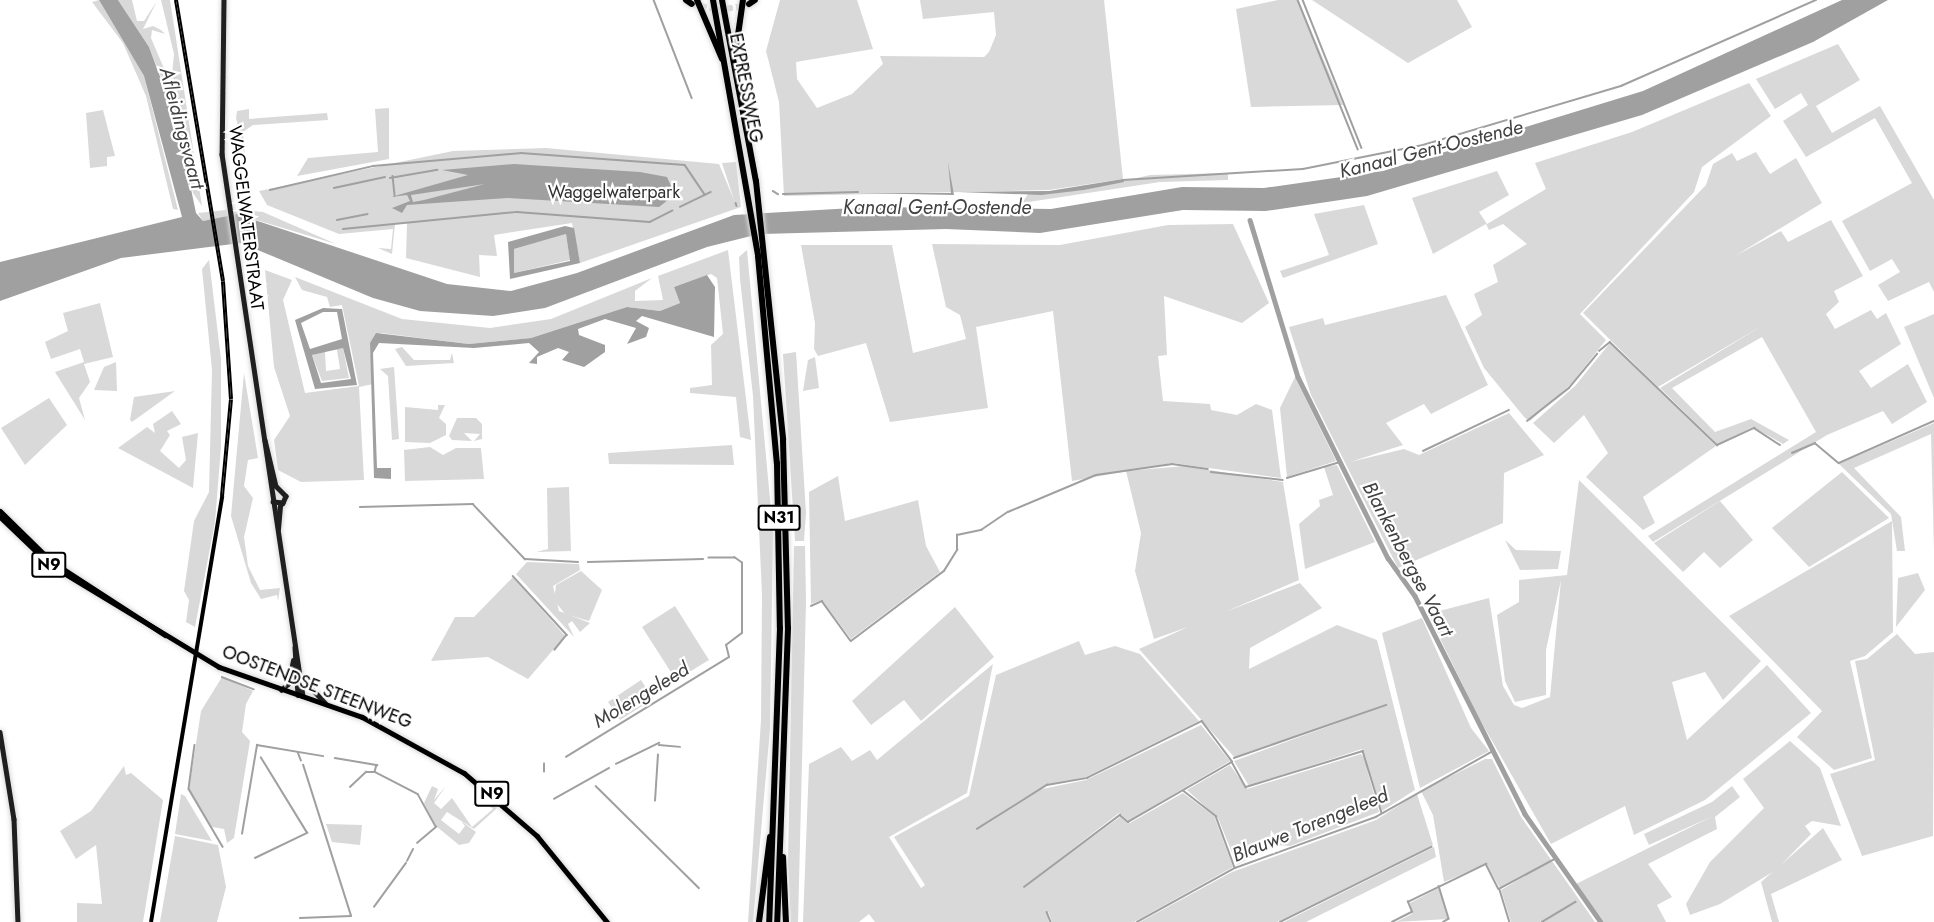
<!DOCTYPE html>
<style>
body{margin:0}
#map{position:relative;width:1934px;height:922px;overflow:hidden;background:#fff;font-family:Jost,sans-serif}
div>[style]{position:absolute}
.green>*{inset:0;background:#d9d9d9}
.water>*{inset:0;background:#a0a0a0}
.stream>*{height:1.5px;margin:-0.75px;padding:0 0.75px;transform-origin:0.75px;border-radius:0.75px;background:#a0a0a0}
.canal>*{height:4.5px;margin:-2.25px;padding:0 2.25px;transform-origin:2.25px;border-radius:2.25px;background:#a0a0a0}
.trunk-tunnel>*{height:6px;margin-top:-3px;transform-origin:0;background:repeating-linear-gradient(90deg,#d9d9d9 0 6px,transparent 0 9px)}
.roads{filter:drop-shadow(0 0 2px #dbdbdb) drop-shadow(0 0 2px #dbdbdb)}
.secondary>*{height:4.5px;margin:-2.25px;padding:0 2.25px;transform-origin:2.25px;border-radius:2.25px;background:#1f1f1f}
.primary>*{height:5px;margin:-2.5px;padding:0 2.5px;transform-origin:2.5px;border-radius:2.5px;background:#000}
.trunk>*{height:6px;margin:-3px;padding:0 3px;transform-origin:3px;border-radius:3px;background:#000}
.rail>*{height:4px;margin-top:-2px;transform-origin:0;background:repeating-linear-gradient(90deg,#fff 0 4.5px,#000 0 9px);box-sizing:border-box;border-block:2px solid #000}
span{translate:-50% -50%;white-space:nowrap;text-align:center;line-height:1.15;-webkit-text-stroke:4.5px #fff;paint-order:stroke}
.shield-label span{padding:2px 4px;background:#fff;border:2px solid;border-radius:4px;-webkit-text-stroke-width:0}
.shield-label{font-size:16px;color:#000;font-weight:700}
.street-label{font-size:18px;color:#000}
.park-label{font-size:18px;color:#303030}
.water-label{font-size:20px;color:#414141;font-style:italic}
</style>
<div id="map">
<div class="green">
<i style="clip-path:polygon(99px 0,144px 76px,178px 210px,173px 209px,146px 96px,123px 43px,92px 2px)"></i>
<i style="clip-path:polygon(118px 0,132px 0,137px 21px,144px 21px,157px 1px,143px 29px,153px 26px,161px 30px,165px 34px,152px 30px,151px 38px,171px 85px,174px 54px,161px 0,170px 0,202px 206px,193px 193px,173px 107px,149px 47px)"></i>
<i style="clip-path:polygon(780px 0,857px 0,873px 49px,796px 62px,797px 79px,817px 108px,852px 94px,883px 64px,880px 56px,984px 57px,989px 52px,996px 35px,994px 12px,923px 19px,920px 0,1104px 0,1123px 179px,1049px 190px,784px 196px,779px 102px,766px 51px)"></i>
<i style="clip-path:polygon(1278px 0,1298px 0,1343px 105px,1251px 107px,1236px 9px)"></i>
<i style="clip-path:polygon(1312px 0,1457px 0,1472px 27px,1408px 63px)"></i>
<i style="clip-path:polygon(1838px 44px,1860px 80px,1816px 106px,1832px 133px,1880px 106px,1934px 200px,1934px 292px,1929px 282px,1888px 301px,1878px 285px,1900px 272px,1892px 259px,1870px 271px,1842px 221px,1912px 183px,1875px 118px,1806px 157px,1783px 121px,1808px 105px,1801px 93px,1775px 109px,1756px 79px)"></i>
<i style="clip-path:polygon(1749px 83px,1771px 116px,1702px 167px,1694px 192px,1580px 314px,1606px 340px,1571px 384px,1530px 421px,1525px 418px,1484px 368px,1465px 327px,1482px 315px,1474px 294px,1498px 282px,1493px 265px,1527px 244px,1503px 224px,1489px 230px,1486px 224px,1433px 254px,1412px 198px,1497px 171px,1509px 195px,1479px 212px,1487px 224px,1546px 189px,1535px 163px,1632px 132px)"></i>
<i style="clip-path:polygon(389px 108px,389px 159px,297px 176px,308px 158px,378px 152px,375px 109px)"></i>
<i style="clip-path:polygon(249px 109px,249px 119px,327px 113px,328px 120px,253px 125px,243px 132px,245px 157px,236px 118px,237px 111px)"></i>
<i style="clip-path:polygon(103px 110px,115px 156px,107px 157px,107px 166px,90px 168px,86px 113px)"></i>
<i style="clip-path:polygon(546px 148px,719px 164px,734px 200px,722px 163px,736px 162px,741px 207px,580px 263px,572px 223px,494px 235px,497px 256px,479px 255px,480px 277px,406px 258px,407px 222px,395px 224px,392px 254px,378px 248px,391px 249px,393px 229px,339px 234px,267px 205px,259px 191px,453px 151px)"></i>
<i style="clip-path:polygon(1756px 152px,1770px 174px,1796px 158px,1822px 203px,1735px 256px,1781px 231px,1788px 242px,1831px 220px,1863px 276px,1834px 291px,1839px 302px,1826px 314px,1835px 329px,1871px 310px,1877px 319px,1886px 313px,1901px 344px,1859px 371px,1871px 388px,1908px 364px,1927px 402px,1892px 424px,1883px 411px,1827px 435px,1653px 542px,1648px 536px,1816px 432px,1762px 337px,1672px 388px,1715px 432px,1751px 419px,1789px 440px,1783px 444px,1753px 427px,1717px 444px,1660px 388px,1765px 324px,1658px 387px,1583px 313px,1706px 185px,1713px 164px,1732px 153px,1737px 161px)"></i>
<i style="clip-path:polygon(1228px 173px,1228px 180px,1160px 182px,1022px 203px,1028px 194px,1084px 190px,1150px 175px)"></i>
<i style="clip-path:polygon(1364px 205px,1378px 244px,1283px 278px,1280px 271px,1329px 255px,1314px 214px)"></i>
<i style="clip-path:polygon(236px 209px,263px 212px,336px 244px,237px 214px,203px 221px,198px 213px)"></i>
<i style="clip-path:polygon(1233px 224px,1269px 303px,1242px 323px,1164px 296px,1167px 355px,1158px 356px,1163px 401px,1210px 404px,1211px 410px,1237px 415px,1256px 404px,1272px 410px,1281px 478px,1173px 463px,1072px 481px,1053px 311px,976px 327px,988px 408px,890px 422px,866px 343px,818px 356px,814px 349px,815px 323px,801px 245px,892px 245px,913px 353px,966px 339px,960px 315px,946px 307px,932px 244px,1060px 245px,1168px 225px)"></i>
<i style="clip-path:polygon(566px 234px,570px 260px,514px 273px,514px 249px)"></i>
<i style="clip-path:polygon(728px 250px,751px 440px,740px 437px,736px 397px,690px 393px,690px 388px,712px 385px,711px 345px,723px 334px,717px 278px,711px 274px,674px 287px,680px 303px,660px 311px,627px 307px,531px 338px,469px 344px,381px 333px,370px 343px,373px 384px,359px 387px,364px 480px,301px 482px,278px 470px,274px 440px,290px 416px,274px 367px,265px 270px,292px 280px,283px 300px,305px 393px,359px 386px,342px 305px,330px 307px,327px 297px,302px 290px,295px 277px,402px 319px,490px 328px,551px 319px,652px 278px,635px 291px,635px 301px,663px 300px,658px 276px)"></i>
<i style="clip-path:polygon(747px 250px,773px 532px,770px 729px,753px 922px,748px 922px,761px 720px,762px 595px,753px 396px,740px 279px,739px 257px)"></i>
<i style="clip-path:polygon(209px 260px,221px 359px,221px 447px,215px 522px,195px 627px,186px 622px,189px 600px,184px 591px,194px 521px,209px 492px,212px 370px,202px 269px)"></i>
<i style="clip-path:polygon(1446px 295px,1488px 385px,1431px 414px,1424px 404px,1386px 423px,1403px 445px,1350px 462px,1404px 449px,1419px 455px,1509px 413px,1544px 455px,1504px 473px,1503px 523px,1398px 568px,1311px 395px,1289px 327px,1323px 318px,1325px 325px)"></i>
<i style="clip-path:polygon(100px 303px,113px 357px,84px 364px,90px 382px,79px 398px,85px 420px,55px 372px,84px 362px,80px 349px,51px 359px,45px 342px,68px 331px,63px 313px)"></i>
<i style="clip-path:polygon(1934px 314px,1934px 398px,1904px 327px)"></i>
<i style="clip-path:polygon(1610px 343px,1716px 446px,1643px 497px,1655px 523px,1643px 530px,1586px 477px,1608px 453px,1584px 415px,1554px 443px,1533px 423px,1575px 386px)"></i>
<i style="clip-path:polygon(402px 347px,414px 360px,450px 360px,452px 353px,454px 363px,406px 366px,395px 349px)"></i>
<i style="clip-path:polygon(343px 348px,349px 378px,322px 381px,312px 355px,325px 351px,326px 371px,340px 369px,337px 350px,332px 350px)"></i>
<i style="clip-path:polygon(796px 352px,806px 513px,804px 541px,795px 541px,783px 354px)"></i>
<i style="clip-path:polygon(815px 357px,819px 388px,803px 391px,808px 360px)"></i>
<i style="clip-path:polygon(116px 362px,117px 391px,94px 390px,104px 367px)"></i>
<i style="clip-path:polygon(394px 367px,399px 439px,392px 440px,388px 376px,380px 369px)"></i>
<i style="clip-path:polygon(244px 373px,258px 458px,248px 460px,244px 486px,253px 498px,244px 537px,248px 566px,260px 590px,280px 588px,278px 601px,277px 595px,261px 599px,251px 583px,231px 516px)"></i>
<i style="clip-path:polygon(1295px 377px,1336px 461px,1287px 477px,1280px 408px)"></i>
<i style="clip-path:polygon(175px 391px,132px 422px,130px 420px,134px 397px)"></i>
<i style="clip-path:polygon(49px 398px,67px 425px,25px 465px,1px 428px)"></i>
<i style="clip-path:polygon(438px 405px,445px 405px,439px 418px,446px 424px,446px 435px,430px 443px,405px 442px,405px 407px,438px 410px)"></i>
<i style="clip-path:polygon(172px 411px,181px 424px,167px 431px,170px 435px,160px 451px,179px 468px,186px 460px,182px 437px,198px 433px,193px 488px,118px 448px,147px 427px,155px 433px,153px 424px)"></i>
<i style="clip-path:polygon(457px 418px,476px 418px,482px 424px,482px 439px,474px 441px,480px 434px,464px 433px,472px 441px,452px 440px,449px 436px)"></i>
<i style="clip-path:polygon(1934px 423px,1934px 550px,1931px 434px,1854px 468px,1901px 517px,1905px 551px,1897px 551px,1891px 514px,1839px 464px)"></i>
<i style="clip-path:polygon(732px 445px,734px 465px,609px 464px,608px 453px)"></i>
<i style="clip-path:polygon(430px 447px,443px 455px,456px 448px,481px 448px,484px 479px,405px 481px,404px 450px)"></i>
<i style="clip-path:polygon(1337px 465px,1375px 542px,1305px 569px,1299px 524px,1320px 506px,1319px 500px,1333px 495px,1324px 467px)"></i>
<i style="clip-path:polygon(1185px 466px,1283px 482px,1299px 580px,1225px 612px,1300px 583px,1322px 608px,1250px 648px,1249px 669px,1337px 625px,1377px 640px,1415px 790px,1382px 811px,1366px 766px,1379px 812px,1290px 846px,1276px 845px,1237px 865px,1218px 818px,1187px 790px,1230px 765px,1247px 789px,1361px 754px,1367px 761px,1362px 749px,1249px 786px,1234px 761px,1387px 705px,1235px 758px,1139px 649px,1188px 627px,1154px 639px,1135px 571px,1141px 533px,1126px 471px)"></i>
<i style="clip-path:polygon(1842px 472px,1889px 518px,1809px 567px,1772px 528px)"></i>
<i style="clip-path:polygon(838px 476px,845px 521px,918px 500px,926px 546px,940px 572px,851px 639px,822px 600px,811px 604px,809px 492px)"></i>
<i style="clip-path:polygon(1579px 480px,1761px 661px,1723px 700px,1705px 672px,1672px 682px,1687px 740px,1767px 665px,1811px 713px,1705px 800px,1634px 835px,1625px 806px,1551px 844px,1479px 718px,1428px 614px,1489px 598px,1503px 686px,1514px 705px,1522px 708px,1550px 697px,1561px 580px,1546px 650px,1546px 695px,1515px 702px,1505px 681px,1497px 615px,1519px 602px,1519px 580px,1567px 575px)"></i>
<i style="clip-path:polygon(569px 487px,571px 551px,536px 552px,548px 549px,547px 488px)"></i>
<i style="clip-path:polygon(1720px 501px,1753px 540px,1720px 568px,1704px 552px,1683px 572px,1654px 543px)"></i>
<i style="clip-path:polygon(1892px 521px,1893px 632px,1865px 656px,1850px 661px,1872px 758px,1834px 770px,1797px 737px,1822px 711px,1729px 616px)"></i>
<i style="clip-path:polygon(1505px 540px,1516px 550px,1561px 551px,1558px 569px,1520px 570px)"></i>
<i style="clip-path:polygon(794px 546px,805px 546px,806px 602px,798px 922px,791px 922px,788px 862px)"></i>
<i style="clip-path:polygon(527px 562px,579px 564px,580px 570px,553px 586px,559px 611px,590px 623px,580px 632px,572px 621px,568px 624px,574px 637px,516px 574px)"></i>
<i style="clip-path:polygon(581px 571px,602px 590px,589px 621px,565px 614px,554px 600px,556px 585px)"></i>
<i style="clip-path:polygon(1918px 573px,1925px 590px,1896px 627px,1898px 578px)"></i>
<i style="clip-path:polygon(513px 577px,565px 636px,528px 679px,488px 657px,431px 661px,455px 617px,474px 617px)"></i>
<i style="clip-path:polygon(675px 606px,709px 660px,676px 680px,642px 627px)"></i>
<i style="clip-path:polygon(955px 607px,994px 657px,921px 721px,904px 700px,871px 725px,852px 701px)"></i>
<i style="clip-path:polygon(1422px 618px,1471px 728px,1489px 751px,1420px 788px,1382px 633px)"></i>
<i style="clip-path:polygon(1897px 634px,1915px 654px,1934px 652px,1933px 836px,1862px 856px,1830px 774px,1875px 760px,1855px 661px,1867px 659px)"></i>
<i style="clip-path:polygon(1079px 641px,1085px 655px,1115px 646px,1140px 654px,1199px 721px,1084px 778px,1044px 786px,974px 832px,1042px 789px,1086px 780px,1201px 725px,1230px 761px,1128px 821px,1119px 813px,1023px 887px,1120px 817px,1128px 824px,1183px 793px,1214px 816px,1233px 867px,1134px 922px,1052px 922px,1048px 911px,1049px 922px,875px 922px,869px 914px,859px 922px,803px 922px,809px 764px,841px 747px,852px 761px,870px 750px,877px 760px,993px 664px,967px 793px,889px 837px,921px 888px,925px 885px,894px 837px,969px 796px,996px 675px)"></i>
<i style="clip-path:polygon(222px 677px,253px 691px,246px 704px,242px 732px,250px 741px,234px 838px,227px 843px,224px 829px,212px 827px,189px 789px,201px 711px)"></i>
<i style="clip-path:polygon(641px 680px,653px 699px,620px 720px,608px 702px)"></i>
<i style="clip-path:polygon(1790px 741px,1820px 768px,1841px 826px,1812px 821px,1805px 826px,1811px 834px,1776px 870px,1720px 904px,1690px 915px,1686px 904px,1710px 862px,1764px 808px,1743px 779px)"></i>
<i style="clip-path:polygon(1485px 759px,1492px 759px,1521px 817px,1595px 922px,1544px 922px,1576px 901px,1540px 922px,1511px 922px,1501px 890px,1546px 864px,1500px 888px,1486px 864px,1444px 882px,1433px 815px,1421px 791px)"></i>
<i style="clip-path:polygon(124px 766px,126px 775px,131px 773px,163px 800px,143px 922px,77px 922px,77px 903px,102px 904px,96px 845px,76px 859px,60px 831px,91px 811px)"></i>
<i style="clip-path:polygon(432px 786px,438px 789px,434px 800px,446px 786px,434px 803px,441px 809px,452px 798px,472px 827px,493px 809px,481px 799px,472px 806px,481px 794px,497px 808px,474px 829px,447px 812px,441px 820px,459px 834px,465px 826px,461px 821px,476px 832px,469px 843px,459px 845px,436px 826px,424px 803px)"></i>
<i style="clip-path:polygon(1732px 786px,1740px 797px,1715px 817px,1717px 829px,1648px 864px,1672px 897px,1657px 905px,1666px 922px,1604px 922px,1576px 884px,1713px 816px,1649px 845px,1644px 834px,1712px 802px)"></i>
<i style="clip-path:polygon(181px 794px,185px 796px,212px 841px,175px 834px)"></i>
<i style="clip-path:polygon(1417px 794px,1433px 845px,1277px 922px,1140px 922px,1232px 872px,1376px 820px)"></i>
<i style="clip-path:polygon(326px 824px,362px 825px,360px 845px,332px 842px)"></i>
<i style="clip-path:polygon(1823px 828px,1842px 860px,1771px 894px,1779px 922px,1772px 922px,1761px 882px)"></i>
<i style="clip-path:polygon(175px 836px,218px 845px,226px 887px,217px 922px,160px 922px)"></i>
<i style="clip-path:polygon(1434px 847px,1436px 857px,1306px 922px,1284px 922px)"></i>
<i style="clip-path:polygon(1439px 888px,1448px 919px,1396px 922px,1412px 914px,1410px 903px)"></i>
</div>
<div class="water">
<i style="clip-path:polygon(99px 0,118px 0,149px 47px,177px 122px,196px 213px,203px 221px,237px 214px,447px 284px,511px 291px,577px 273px,734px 215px,871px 207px,1051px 209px,1182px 187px,1264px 188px,1383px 171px,1643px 91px,1842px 0,1888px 0,1813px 42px,1642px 115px,1367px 196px,1266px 211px,1183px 210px,1040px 233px,946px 229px,759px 234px,707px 247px,545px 308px,493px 316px,420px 311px,373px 298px,241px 243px,121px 258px,0 301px,0 262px,182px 217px,144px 76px)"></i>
<i style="clip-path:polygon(948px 162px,954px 195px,858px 193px,951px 193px)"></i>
<i style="clip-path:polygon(evenodd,514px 164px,640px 172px,667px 177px,671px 186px,668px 200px,659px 207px,507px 198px,407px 205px,402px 213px,392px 208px,410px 201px,407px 195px,391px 197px,468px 175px,442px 170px,514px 164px,485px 184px,424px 200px,413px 202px,411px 195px,485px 184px)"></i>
<i style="clip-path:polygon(1123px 179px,1124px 182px,1084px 190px,1041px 195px,958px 192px,1049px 191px)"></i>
<i style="clip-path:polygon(evenodd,565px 226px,574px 228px,580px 263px,510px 279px,508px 242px,565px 226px,566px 234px,570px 261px,514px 273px,514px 249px,566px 234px)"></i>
<i style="clip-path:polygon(707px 275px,715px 287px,714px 337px,642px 316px,636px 321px,649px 328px,646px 337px,627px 344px,636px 328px,605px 319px,578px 329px,579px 335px,605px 345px,605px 352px,584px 367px,562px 360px,569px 352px,558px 348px,537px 357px,537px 364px,529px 363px,539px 352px,529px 343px,474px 348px,379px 343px,373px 353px,377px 468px,391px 468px,391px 479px,374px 478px,370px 343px,376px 333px,469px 344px,531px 338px,627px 307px,660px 311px,680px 303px,674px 287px)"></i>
<i style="clip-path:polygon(evenodd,323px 308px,342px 309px,357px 385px,315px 389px,295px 320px,323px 308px,323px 312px,337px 312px,342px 339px,310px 349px,301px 323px,323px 312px,323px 308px,343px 348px,351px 379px,321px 383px,312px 355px,343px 348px)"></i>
</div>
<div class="stream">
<i style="left:654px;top:0;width:105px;rotate:68.8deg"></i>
<i style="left:1298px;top:0;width:161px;rotate:68.1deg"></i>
<i style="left:1303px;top:0;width:159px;rotate:68.3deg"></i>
<i style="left:393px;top:176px;width:20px;rotate:84deg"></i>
<i style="left:390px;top:178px;width:48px;rotate:-9.7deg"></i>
<i style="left:1123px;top:180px;width:180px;rotate:-3.5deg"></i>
<i style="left:1303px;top:169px;width:122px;rotate:-11.3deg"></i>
<i style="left:1423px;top:145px;width:207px;rotate:-16.6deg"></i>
<i style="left:1621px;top:86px;width:213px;rotate:-23.8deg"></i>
<i style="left:334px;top:188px;width:52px;rotate:-12.2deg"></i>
<i style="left:270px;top:190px;width:106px;rotate:-13.1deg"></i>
<i style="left:373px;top:166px;width:149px;rotate:-5deg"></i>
<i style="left:521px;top:153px;width:164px;rotate:4.2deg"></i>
<i style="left:685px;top:165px;width:36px;rotate:56deg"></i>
<i style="left:773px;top:191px;width:6px;rotate:31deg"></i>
<i style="left:783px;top:194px;width:75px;rotate:-1.5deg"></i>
<i style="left:736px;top:203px;width:3px;rotate:72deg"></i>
<i style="left:680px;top:207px;width:34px;rotate:-26deg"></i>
<i style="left:337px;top:220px;width:31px;rotate:-11deg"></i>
<i style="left:343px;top:229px;width:175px;rotate:-5.6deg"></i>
<i style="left:517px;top:212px;width:133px;rotate:4.3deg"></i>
<i style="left:650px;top:222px;width:25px;rotate:-27deg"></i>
<i style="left:1599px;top:351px;width:14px;rotate:-39deg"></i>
<i style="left:1610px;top:342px;width:149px;rotate:43.9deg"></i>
<i style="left:1717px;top:445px;width:41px;rotate:-24.7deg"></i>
<i style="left:1754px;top:428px;width:31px;rotate:33deg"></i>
<i style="left:1527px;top:421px;width:53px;rotate:-38.2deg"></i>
<i style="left:1569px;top:388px;width:44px;rotate:-50.5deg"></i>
<i style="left:1423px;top:451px;width:95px;rotate:-25.5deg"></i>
<i style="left:1792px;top:453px;width:25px;rotate:-23deg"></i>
<i style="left:1815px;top:443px;width:31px;rotate:40deg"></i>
<i style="left:1839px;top:463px;width:104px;rotate:-23.9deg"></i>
<i style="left:1211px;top:472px;width:72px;rotate:6.3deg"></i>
<i style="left:1287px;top:478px;width:55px;rotate:-16.8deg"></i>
<i style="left:360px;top:507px;width:113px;rotate:-1.5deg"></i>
<i style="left:473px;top:504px;width:76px;rotate:46.6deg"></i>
<i style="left:525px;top:559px;width:53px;rotate:3.2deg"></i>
<i style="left:588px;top:562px;width:115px;rotate:-1.5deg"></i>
<i style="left:513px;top:576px;width:80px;rotate:47.5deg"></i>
<i style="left:567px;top:635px;width:19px;rotate:129deg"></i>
<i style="left:811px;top:606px;width:12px;rotate:-24deg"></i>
<i style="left:822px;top:601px;width:49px;rotate:54.1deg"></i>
<i style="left:851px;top:641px;width:116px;rotate:-37deg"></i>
<i style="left:944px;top:571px;width:25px;rotate:-58deg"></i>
<i style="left:957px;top:550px;width:15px;rotate:-90deg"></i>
<i style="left:957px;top:535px;width:25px;rotate:-12deg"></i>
<i style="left:981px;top:530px;width:32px;rotate:-34deg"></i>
<i style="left:1008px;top:512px;width:95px;rotate:-22.8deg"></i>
<i style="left:1096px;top:475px;width:77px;rotate:-8.2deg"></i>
<i style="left:1172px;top:464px;width:36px;rotate:8deg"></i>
<i style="left:222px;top:677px;width:34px;rotate:21deg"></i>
<i style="left:195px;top:745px;width:44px;rotate:97.8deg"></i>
<i style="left:189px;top:789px;width:67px;rotate:59.6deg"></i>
<i style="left:659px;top:745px;width:21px;rotate:5deg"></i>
<i style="left:298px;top:752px;width:9px;rotate:69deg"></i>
<i style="left:566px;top:757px;width:191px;rotate:-31.5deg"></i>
<i style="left:729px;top:657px;width:12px;rotate:-104deg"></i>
<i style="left:726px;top:645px;width:20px;rotate:-37deg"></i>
<i style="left:742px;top:633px;width:70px;rotate:-90deg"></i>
<i style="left:742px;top:563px;width:9px;rotate:-144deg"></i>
<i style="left:735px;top:558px;width:26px;rotate:180deg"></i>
<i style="left:335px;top:758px;width:43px;rotate:9.5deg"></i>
<i style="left:377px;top:765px;width:7px;rotate:106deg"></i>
<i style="left:1234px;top:758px;width:161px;rotate:-19.2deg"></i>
<i style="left:616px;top:764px;width:48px;rotate:-26deg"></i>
<i style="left:544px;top:772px;width:8px;rotate:-90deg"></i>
<i style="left:596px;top:786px;width:145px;rotate:44.7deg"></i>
<i style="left:350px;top:787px;width:22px;rotate:-43deg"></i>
<i style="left:366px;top:772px;width:9px"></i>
<i style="left:375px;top:772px;width:48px;rotate:27.1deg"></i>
<i style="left:418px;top:794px;width:37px;rotate:61deg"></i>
<i style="left:1184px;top:791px;width:41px;rotate:38deg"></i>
<i style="left:1216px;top:816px;width:55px;rotate:69.9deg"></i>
<i style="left:554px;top:799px;width:63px;rotate:-29.4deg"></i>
<i style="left:655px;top:801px;width:46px;rotate:-86.3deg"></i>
<i style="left:977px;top:829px;width:83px;rotate:-32.2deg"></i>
<i style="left:1047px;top:785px;width:41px;rotate:-9.9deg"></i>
<i style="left:1087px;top:778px;width:128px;rotate:-26.4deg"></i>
<i style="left:1202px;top:721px;width:50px;rotate:53.1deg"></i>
<i style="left:242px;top:834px;width:90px;rotate:-80.4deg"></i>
<i style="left:257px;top:745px;width:67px;rotate:9.5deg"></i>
<i style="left:417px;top:843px;width:25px;rotate:-40deg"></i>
<i style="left:255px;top:858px;width:58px;rotate:-25.7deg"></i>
<i style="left:307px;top:833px;width:88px;rotate:-121.5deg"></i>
<i style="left:407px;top:861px;width:13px;rotate:-63deg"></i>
<i style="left:1439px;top:886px;width:34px;rotate:73deg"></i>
<i style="left:1449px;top:919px;width:6px;rotate:149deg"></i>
<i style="left:1024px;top:887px;width:120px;rotate:-36.9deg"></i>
<i style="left:1120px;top:815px;width:11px;rotate:41deg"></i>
<i style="left:1128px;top:822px;width:120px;rotate:-30deg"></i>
<i style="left:1232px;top:762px;width:29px;rotate:61deg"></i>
<i style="left:1246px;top:787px;width:122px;rotate:-17.1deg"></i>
<i style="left:1363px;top:751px;width:65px;rotate:73deg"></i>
<i style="left:1500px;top:890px;width:34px;rotate:73deg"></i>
<i style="left:374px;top:907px;width:54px;rotate:-54deg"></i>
<i style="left:1047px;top:912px;width:11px;rotate:68deg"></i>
<i style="left:300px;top:918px;width:51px;rotate:-2.2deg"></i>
<i style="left:351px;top:916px;width:158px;rotate:-107.6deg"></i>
<i style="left:1137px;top:922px;width:112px;rotate:-28.9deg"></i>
<i style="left:1235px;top:868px;width:150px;rotate:-19.9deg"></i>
<i style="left:1376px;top:817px;width:134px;rotate:-29.4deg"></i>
<i style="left:1280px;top:922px;width:169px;rotate:-26.4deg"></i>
<i style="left:1392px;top:922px;width:22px;rotate:-27deg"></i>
<i style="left:1412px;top:912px;width:11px;rotate:-112deg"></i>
<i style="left:1408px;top:902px;width:87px;rotate:-26deg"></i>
<i style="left:1486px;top:864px;width:28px;rotate:63deg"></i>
<i style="left:1499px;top:889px;width:64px;rotate:-28.2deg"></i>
<i style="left:1542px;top:922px;width:39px;rotate:-31deg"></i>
</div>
<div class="canal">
<i style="left:1250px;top:220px;width:164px;rotate:73deg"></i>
<i style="left:1298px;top:377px;width:202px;rotate:63.6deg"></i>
<i style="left:1388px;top:558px;width:47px;rotate:54.6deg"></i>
<i style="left:1415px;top:596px;width:244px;rotate:63.2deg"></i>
<i style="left:1525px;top:814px;width:132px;rotate:54.9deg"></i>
</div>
<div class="trunk-tunnel">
<i style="left:692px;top:4px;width:27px;rotate:13deg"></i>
<i style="left:718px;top:10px;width:26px;rotate:-9deg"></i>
</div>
<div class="roads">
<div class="secondary">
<i style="left:224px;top:0;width:154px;rotate:90.7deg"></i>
<i style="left:222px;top:154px;width:548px;rotate:81.5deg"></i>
<i style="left:265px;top:440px;width:47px;rotate:76.6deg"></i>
<i style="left:276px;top:486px;width:14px;rotate:45deg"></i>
<i style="left:286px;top:496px;width:8px;rotate:113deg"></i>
<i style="left:283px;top:503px;width:10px;rotate:-174deg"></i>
<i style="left:278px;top:529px;width:25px;rotate:-85deg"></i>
<i style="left:295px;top:647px;width:48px;rotate:86.4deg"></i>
<i style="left:302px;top:678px;width:34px;rotate:47deg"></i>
<i style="left:281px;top:690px;width:9px;rotate:-41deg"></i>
<i style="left:288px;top:684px;width:24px;rotate:-78deg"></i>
<i style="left:0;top:732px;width:88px;rotate:80.9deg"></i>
<i style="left:14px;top:819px;width:103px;rotate:87.8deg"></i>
</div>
<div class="primary">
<i style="left:0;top:511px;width:71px;rotate:44.4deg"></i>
<i style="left:51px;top:561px;width:136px;rotate:33deg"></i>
<i style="left:0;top:517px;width:68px;rotate:43.8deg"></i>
<i style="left:49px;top:564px;width:199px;rotate:31.2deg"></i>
<i style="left:219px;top:667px;width:151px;rotate:19.3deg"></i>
<i style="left:362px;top:717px;width:116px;rotate:28.8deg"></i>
<i style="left:464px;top:773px;width:96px;rotate:40.8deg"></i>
<i style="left:537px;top:836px;width:111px;rotate:50.9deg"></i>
</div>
<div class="trunk">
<i style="left:686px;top:0;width:7px;rotate:34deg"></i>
<i style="left:697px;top:0;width:64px;rotate:67deg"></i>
<i style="left:713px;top:0;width:260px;rotate:80deg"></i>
<i style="left:758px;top:256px;width:208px;rotate:84.8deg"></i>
<i style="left:777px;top:463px;width:165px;rotate:89deg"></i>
<i style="left:780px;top:628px;width:294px;rotate:92.1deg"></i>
<i style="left:722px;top:0;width:184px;rotate:79.4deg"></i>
<i style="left:756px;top:181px;width:260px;rotate:84deg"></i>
<i style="left:783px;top:440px;width:188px;rotate:88.5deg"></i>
<i style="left:788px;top:628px;width:294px;rotate:92.1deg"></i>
<i style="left:749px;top:4px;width:7px;rotate:-34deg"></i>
<i style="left:736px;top:49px;width:49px;rotate:-81.9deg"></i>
<i style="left:783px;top:857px;width:65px;rotate:87.4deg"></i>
<i style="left:759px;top:922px;width:86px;rotate:-82.6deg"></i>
</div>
</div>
<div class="rail">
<i style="left:151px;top:922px;width:432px;rotate:-80.5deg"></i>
<i style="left:222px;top:496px;width:97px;rotate:-84.7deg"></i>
<i style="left:231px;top:399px;width:118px;rotate:-93.9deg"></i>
<i style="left:223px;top:281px;width:285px;rotate:-99.5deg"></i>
</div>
<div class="shield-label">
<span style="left:779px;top:518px">N31</span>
<span style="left:49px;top:565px">N9</span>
<span style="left:492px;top:794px">N9</span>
</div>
<div class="street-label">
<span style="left:746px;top:88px;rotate:79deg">EXPRESSWEG</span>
<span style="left:246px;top:218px;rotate:83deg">WAGGELWATERSTRAAT</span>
<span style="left:317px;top:687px;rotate:21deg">OOSTENDSE STEENWEG</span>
</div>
<div class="park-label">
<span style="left:614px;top:192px">Waggelwaterpark</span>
</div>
<div class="water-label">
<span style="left:182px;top:128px;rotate:75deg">Afleidingsvaart</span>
<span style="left:1431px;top:149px;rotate:-14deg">Kanaal Gent-Oostende</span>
<span style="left:937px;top:207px">Kanaal Gent-Oostende</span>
<span style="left:1408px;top:559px;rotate:62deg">Blankenbergse Vaart</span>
<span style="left:641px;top:695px;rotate:-31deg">Molengeleed</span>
<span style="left:1310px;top:825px;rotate:-22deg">Blauwe Torengeleed</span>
</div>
</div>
